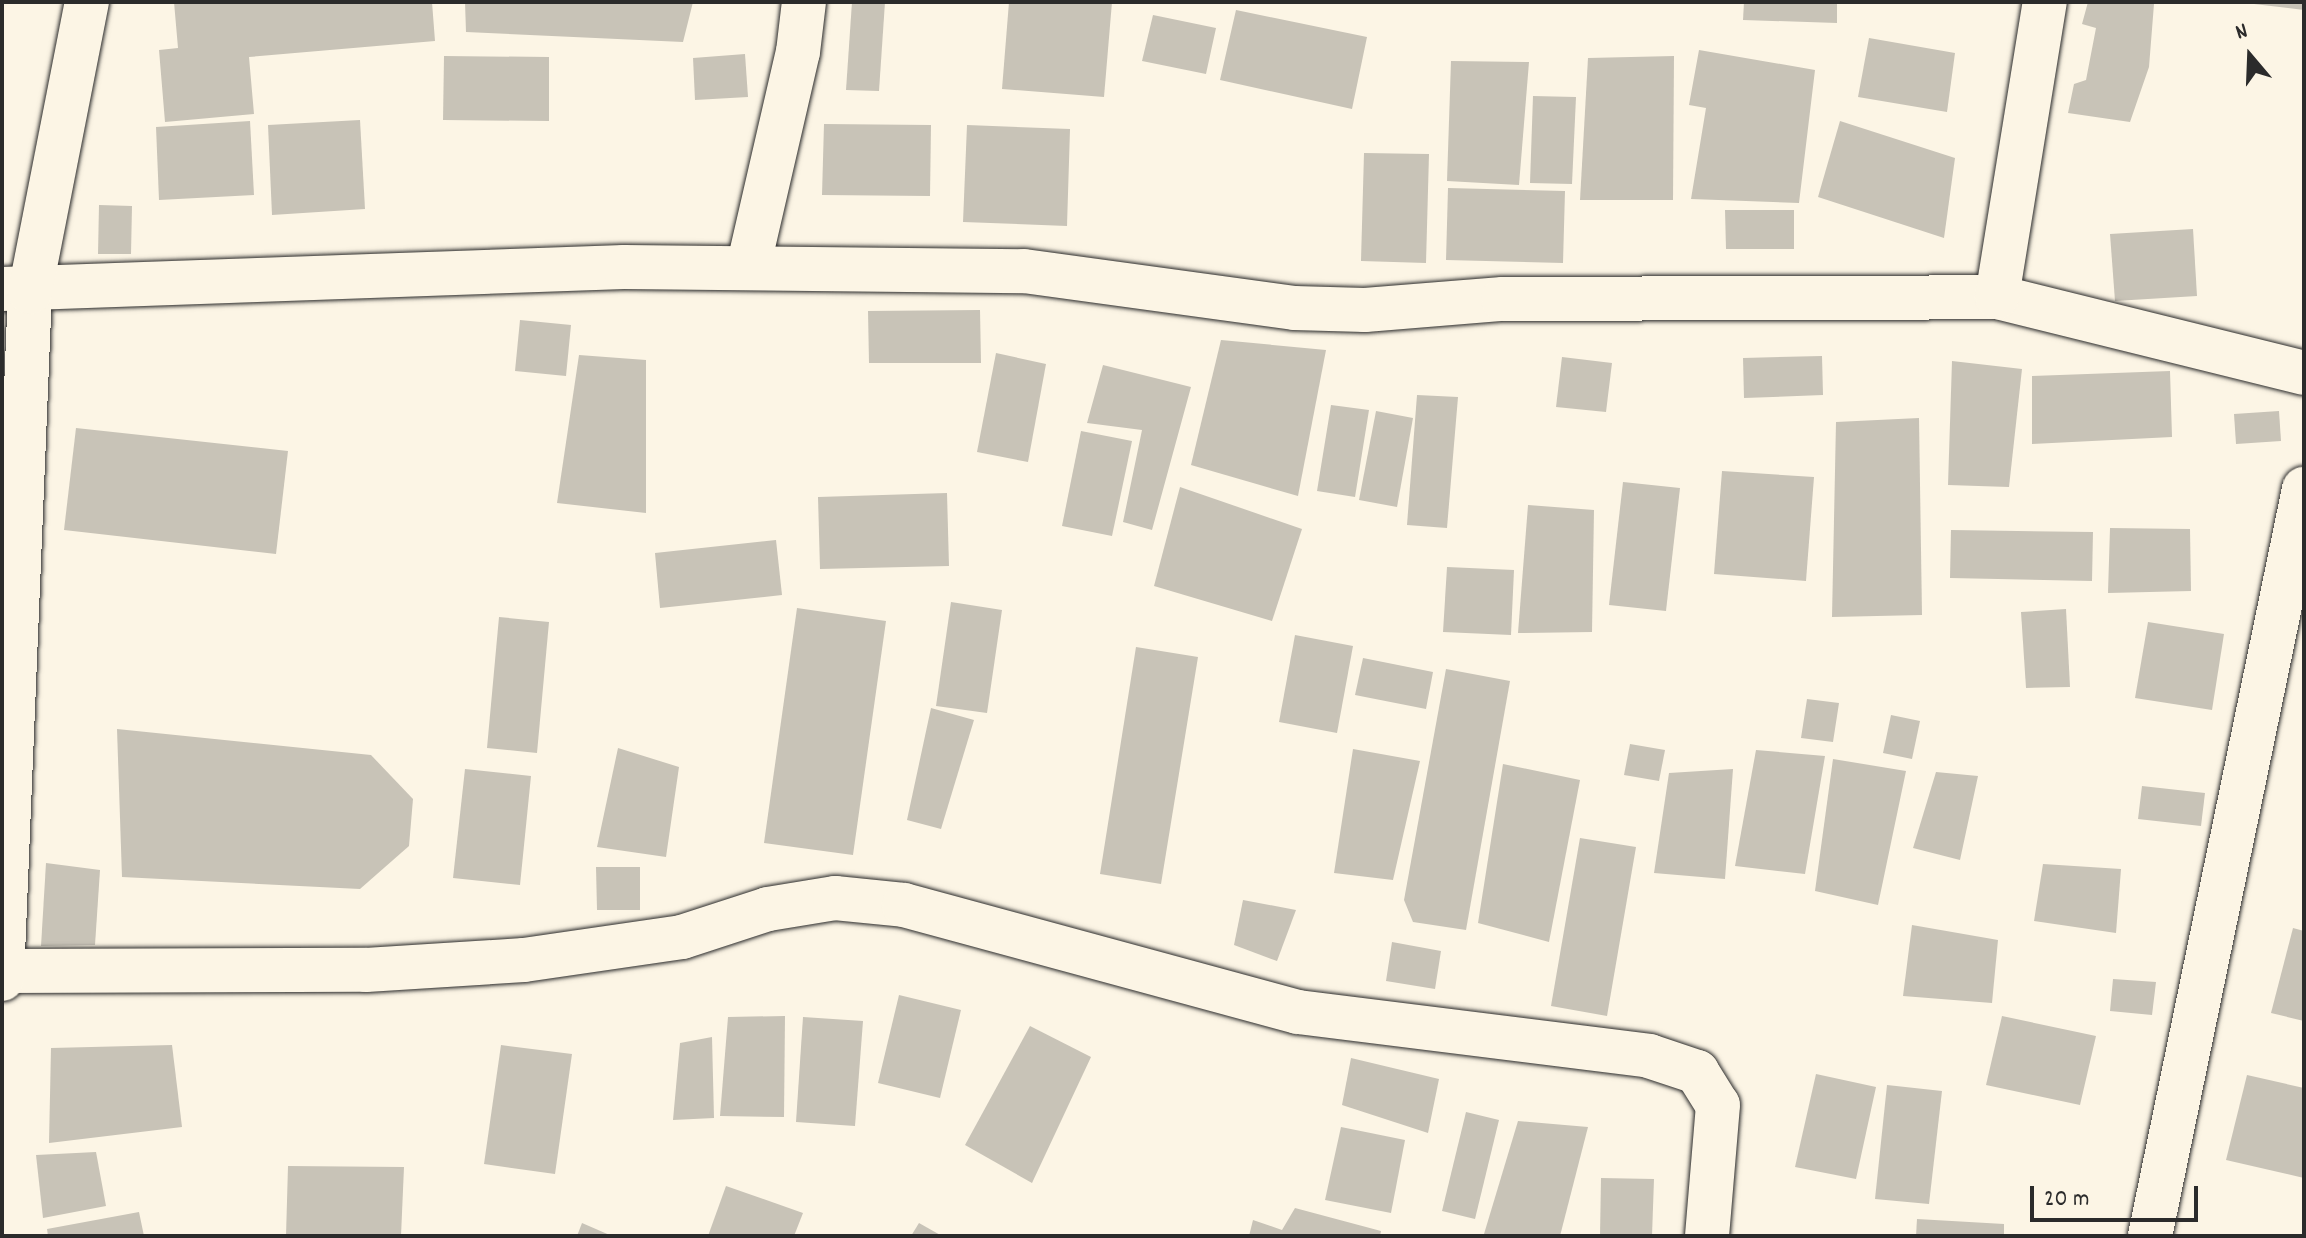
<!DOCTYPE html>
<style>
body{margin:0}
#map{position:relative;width:2306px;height:1238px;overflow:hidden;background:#fcf5e5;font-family:Dekko,sans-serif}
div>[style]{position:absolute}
.building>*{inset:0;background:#c8c3b7}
.roads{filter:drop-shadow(0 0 2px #2b2b2b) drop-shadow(0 0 2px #2b2b2b)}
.minor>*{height:44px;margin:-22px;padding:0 22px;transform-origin:22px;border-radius:22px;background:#fcf5e5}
span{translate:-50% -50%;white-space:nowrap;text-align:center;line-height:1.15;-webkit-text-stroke:8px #fcf5e5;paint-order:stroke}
.frame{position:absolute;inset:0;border:4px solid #2b2b2b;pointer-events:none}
.north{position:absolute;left:2210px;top:16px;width:80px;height:80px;-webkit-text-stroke:6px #fcf5e5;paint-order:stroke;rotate:341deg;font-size:22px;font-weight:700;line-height:32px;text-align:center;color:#2b2b2b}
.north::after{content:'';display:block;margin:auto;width:28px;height:36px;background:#2b2b2b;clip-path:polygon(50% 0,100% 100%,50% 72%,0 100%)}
.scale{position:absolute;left:2030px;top:1186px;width:168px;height:36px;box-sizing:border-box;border:4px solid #2b2b2b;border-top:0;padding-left:10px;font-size:24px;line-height:28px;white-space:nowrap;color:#2b2b2b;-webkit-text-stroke:6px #fcf5e5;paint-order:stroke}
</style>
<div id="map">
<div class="building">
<i style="clip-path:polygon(174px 2px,432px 2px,435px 41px,249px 57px,254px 114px,165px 122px,159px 50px,178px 48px)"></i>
<i style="clip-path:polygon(465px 2px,693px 2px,683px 42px,466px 32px)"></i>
<i style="clip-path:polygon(852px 2px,885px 2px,879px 91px,846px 90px)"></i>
<i style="clip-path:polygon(1009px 2px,1112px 2px,1104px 97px,1002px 89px)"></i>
<i style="clip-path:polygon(1744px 2px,1837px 2px,1837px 23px,1743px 20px)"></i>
<i style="clip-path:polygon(2088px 2px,2154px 4px,2149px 67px,2130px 122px,2068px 113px,2074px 84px,2086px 80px,2096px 28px,2082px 24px)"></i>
<i style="clip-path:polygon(2254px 2px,2304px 2px,2304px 10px,2254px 4px)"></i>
<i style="clip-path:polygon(1236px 10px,1367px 37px,1352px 109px,1220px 80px)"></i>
<i style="clip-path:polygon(1153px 15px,1216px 28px,1206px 74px,1142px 61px)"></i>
<i style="clip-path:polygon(1869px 38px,1955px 53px,1947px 112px,1858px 97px)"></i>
<i style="clip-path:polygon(1699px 50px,1815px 70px,1799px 203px,1691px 199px,1706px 108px,1689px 105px)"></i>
<i style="clip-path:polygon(745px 54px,748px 97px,695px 100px,693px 58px)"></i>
<i style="clip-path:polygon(444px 56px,549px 57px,549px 121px,443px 120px)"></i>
<i style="clip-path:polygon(1674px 56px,1673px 200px,1580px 200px,1588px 58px)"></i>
<i style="clip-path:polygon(1451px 61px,1529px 62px,1519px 185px,1447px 181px)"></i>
<i style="clip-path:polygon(1533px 96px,1576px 97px,1572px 184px,1530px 183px)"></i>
<i style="clip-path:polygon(360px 120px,365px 209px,272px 215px,268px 125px)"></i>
<i style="clip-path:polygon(250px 121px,254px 195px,159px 200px,156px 127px)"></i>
<i style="clip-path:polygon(1840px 121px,1955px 158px,1944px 238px,1818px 197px)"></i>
<i style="clip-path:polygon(824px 124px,931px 125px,930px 196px,822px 195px)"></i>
<i style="clip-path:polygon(967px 125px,1070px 129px,1067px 226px,963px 222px)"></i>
<i style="clip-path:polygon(1364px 153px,1429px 154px,1426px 263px,1361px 261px)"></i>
<i style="clip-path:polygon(1448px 188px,1565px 191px,1563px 263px,1446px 260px)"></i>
<i style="clip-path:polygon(99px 205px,132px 206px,131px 254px,98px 254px)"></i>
<i style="clip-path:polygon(1725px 210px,1794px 210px,1794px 249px,1726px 249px)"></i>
<i style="clip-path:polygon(2193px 229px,2197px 296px,2115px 301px,2110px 234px)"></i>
<i style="clip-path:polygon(980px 310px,981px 363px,869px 363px,868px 311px)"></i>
<i style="clip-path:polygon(520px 320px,571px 325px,566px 376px,515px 371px)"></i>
<i style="clip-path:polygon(1221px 340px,1326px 350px,1298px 496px,1191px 465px)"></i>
<i style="clip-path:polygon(996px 353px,1046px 364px,1028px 462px,977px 452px)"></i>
<i style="clip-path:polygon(579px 355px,646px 360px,646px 513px,557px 503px)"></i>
<i style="clip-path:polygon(1822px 356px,1823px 395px,1744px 398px,1743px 358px)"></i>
<i style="clip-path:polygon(1562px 357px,1612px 363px,1606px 412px,1556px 407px)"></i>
<i style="clip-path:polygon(1952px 361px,2022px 369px,2009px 487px,1948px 485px)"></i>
<i style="clip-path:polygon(1103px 365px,1191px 387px,1152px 530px,1123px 522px,1142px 430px,1087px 423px)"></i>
<i style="clip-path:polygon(2170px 371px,2172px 437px,2032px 444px,2032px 376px)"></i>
<i style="clip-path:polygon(1417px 395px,1458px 397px,1447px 528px,1407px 525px)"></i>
<i style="clip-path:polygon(1331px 405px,1369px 410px,1355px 497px,1317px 491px)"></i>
<i style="clip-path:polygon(1376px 411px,1413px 418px,1397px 507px,1359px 500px)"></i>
<i style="clip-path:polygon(2279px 411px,2281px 441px,2236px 444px,2234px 414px)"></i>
<i style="clip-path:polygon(1919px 418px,1922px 615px,1832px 617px,1836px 422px)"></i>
<i style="clip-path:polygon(76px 428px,288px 451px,276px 554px,64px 530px)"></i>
<i style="clip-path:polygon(1081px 431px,1132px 441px,1112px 536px,1062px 526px)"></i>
<i style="clip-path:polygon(1722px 471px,1814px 477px,1806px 581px,1714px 574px)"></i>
<i style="clip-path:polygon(1623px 482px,1680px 488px,1666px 611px,1609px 605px)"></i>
<i style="clip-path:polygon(1180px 487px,1302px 529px,1272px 621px,1154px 586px)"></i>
<i style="clip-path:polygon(947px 493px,949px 566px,820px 569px,818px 497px)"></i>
<i style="clip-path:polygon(1528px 505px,1594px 510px,1592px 632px,1518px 633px)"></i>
<i style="clip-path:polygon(2110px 528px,2190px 529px,2191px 591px,2108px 593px)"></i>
<i style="clip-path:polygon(1951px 530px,2093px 532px,2092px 581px,1950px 578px)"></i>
<i style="clip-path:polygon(776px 540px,782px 595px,660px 608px,655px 553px)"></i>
<i style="clip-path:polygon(1447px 567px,1514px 570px,1511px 635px,1443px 632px)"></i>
<i style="clip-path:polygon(951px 602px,1002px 610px,987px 713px,936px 706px)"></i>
<i style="clip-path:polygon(797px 608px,886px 621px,853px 855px,764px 843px)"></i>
<i style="clip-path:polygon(2066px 609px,2070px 687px,2026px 688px,2021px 612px)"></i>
<i style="clip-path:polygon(499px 617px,549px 622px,537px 753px,487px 748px)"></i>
<i style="clip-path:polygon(2148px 622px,2224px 634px,2212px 710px,2135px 698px)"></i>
<i style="clip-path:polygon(1295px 635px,1353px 646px,1337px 733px,1279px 722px)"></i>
<i style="clip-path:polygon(1136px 647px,1198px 657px,1161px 884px,1100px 874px)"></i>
<i style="clip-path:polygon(1363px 658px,1433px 672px,1426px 709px,1355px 695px)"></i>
<i style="clip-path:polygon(1446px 669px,1510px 681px,1466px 930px,1413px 922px,1404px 900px)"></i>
<i style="clip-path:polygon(1807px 699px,1839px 703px,1833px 742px,1801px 738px)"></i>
<i style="clip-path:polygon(931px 708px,974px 720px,941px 829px,907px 820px)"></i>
<i style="clip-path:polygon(1891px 715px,1920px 721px,1912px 759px,1883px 753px)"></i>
<i style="clip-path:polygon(117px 729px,371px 755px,413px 799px,409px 846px,360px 889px,122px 877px)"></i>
<i style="clip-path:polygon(1630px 744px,1665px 750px,1659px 781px,1624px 775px)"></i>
<i style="clip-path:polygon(618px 748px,679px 767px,666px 857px,597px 847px)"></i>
<i style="clip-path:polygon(1353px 749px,1420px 761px,1393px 880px,1334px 873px)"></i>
<i style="clip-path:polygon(1756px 750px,1825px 756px,1805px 874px,1735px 866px)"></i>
<i style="clip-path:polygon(1833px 759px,1906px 771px,1878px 905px,1815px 891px)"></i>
<i style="clip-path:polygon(1503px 764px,1580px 780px,1549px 942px,1478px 923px)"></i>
<i style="clip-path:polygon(465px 769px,531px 776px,520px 885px,453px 878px)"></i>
<i style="clip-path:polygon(1733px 769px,1725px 879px,1654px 873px,1669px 773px)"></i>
<i style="clip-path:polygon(1936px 772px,1978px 776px,1960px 860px,1913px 848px)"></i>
<i style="clip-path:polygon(2142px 786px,2205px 793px,2201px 826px,2138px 819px)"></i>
<i style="clip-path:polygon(1580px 838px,1636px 847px,1607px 1016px,1551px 1006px)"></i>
<i style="clip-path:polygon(46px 863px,100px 870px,95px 945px,41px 946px)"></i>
<i style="clip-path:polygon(2043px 864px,2121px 869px,2116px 933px,2034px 921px)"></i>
<i style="clip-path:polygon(596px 867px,640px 867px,640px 910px,597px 910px)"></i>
<i style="clip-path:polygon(1243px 900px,1296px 910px,1277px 961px,1234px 945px)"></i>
<i style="clip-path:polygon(1912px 925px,1998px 940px,1992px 1003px,1903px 996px)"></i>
<i style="clip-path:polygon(2293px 928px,2304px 931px,2304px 1021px,2271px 1013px)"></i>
<i style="clip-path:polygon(1392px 942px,1441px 951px,1435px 989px,1386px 981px)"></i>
<i style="clip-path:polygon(2113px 979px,2156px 982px,2152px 1015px,2110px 1011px)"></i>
<i style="clip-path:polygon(899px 995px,961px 1010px,940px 1098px,878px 1083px)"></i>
<i style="clip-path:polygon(785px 1016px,784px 1117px,720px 1116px,728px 1017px)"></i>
<i style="clip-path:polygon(2002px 1016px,2096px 1036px,2080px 1105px,1986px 1085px)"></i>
<i style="clip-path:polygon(803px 1017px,863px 1021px,855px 1126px,796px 1122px)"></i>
<i style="clip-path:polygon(1030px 1026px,1091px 1057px,1032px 1183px,965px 1145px)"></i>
<i style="clip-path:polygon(712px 1037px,714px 1118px,673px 1120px,680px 1043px)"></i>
<i style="clip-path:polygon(172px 1045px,182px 1127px,49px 1143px,51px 1048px)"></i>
<i style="clip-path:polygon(501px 1045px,572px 1054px,555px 1174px,484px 1164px)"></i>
<i style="clip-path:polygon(1351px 1058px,1439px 1079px,1428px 1133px,1342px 1105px)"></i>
<i style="clip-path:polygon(1816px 1074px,1876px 1087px,1856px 1179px,1795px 1167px)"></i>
<i style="clip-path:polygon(2247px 1075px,2304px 1088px,2304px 1178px,2226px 1160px)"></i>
<i style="clip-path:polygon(1887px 1085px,1942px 1091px,1929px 1204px,1875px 1199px)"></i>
<i style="clip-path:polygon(1466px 1112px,1499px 1120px,1475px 1219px,1442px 1211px)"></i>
<i style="clip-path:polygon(1518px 1121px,1588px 1127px,1560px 1236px,1484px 1234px)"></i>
<i style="clip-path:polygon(1341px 1127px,1405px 1140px,1391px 1213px,1325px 1200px)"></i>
<i style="clip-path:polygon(96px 1152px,106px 1206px,43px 1218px,36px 1155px)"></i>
<i style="clip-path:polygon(288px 1166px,404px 1167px,401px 1236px,286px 1236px)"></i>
<i style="clip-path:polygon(1601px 1178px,1654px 1179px,1652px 1236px,1600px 1236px)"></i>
<i style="clip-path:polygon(726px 1186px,803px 1213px,794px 1236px,708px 1236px)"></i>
<i style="clip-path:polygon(1295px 1208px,1381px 1231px,1380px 1236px,1249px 1236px,1253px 1220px,1282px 1230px)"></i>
<i style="clip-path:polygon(139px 1212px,144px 1236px,48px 1236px,47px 1229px)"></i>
<i style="clip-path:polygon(1917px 1219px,2004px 1224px,2004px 1236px,1916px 1236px)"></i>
<i style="clip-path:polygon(582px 1223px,612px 1236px,577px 1236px)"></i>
<i style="clip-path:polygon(919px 1223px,942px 1236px,911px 1236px)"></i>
</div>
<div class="roads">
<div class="minor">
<i style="left:748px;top:268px;width:222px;rotate:-77deg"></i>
<i style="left:798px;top:52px;width:50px;rotate:-83.2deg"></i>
<i style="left:2px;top:289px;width:622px;rotate:-2.03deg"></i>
<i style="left:624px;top:267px;width:400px;rotate:0.6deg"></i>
<i style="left:1024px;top:271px;width:273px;rotate:7.8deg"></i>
<i style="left:1294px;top:308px;width:71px;rotate:1.6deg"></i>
<i style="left:1365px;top:310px;width:138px;rotate:-4.6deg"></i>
<i style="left:1503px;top:299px;width:494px;rotate:-0.2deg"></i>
<i style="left:1997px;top:297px;width:316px;rotate:13.9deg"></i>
<i style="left:1997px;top:297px;width:299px;rotate:-80.8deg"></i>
<i style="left:2px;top:971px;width:364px;rotate:-0.2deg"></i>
<i style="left:366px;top:970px;width:158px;rotate:-3.6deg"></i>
<i style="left:524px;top:960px;width:160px;rotate:-8.3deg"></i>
<i style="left:682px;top:937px;width:90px;rotate:-18deg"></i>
<i style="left:768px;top:909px;width:68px;rotate:-9.3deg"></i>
<i style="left:835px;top:898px;width:69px;rotate:5.8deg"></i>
<i style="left:904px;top:905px;width:408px;rotate:15.2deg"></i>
<i style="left:1298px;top:1012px;width:354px;rotate:7.1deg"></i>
<i style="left:1649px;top:1056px;width:51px;rotate:18.4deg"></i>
<i style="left:1697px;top:1072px;width:39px;rotate:58deg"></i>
<i style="left:1718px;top:1105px;width:131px;rotate:94.8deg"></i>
<i style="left:2px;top:979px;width:688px;rotate:-87.67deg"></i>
<i style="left:30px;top:292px;width:296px;rotate:-78.9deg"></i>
<i style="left:2150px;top:1236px;width:763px;rotate:-78.35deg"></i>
</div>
</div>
<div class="frame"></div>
<div class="north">N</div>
<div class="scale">20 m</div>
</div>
